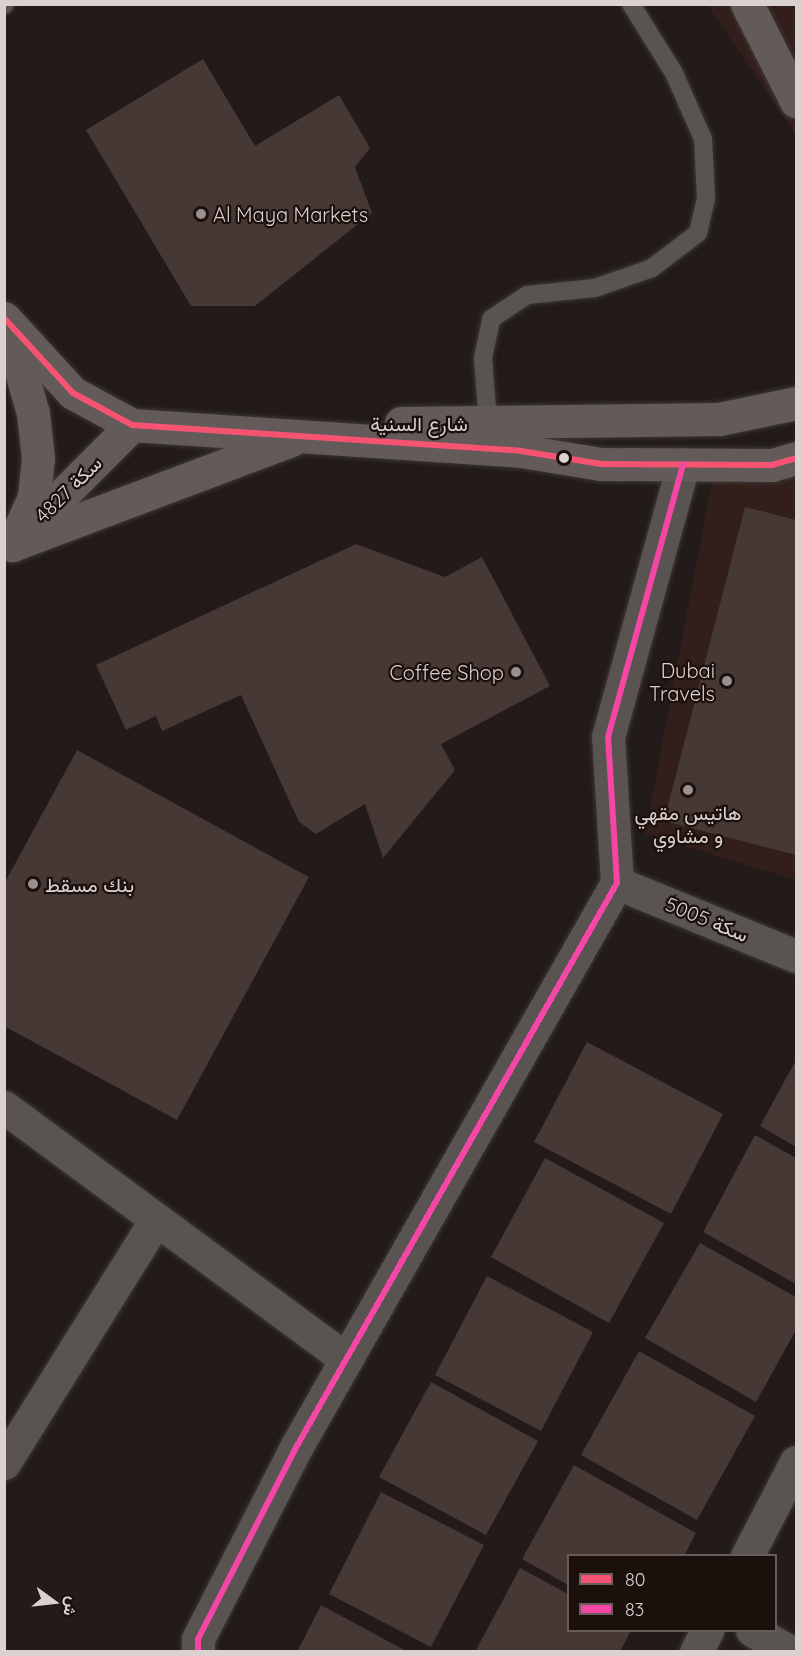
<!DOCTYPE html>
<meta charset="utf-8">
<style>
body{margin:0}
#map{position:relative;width:801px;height:1656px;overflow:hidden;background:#221b19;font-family:Quicksand,Vazirmatn,sans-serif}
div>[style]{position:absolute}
.built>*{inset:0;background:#321f1b}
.building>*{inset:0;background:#453835}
.roads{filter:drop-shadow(0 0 2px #3d3735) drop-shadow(0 0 2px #3d3735)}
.lane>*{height:18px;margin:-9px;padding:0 9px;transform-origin:9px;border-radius:9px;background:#595352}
.street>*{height:33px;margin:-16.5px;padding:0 16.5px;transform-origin:16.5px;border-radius:16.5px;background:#595352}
.secondary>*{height:33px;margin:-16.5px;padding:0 16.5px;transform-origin:16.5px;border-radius:16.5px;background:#635b59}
.bus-1>*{height:6px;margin:-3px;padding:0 3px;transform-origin:3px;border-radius:3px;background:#f65372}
.bus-2>*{height:6px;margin:-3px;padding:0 3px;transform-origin:3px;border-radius:3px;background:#f346a5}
.dots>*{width:16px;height:16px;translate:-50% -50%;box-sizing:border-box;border:3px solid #1c100d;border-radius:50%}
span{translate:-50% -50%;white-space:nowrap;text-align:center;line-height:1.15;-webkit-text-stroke:4.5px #1c100d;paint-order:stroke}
.poi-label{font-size:20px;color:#dbd1cf}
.left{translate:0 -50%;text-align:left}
.right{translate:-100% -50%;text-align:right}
.street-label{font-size:20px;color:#dbd1cf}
.frame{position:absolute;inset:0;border:6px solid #dbd1cf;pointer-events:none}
.legend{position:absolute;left:567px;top:1554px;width:210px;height:78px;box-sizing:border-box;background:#1c100d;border:2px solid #685d5b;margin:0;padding:8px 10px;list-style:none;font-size:18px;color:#dbd1cf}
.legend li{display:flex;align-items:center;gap:12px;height:30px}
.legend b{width:30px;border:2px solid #685d5b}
.north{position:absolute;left:24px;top:1572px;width:60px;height:60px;-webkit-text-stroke:4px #1c100d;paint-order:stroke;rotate:105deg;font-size:16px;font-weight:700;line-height:24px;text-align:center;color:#dbd1cf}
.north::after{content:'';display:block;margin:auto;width:21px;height:27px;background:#dbd1cf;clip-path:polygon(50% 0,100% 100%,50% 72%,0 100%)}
</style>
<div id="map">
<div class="built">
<i style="clip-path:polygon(707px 5px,796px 5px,796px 135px)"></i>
<i style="clip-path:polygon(796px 453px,796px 880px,645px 834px,712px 481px)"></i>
</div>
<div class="building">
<i style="clip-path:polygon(203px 59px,255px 146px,339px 95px,370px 148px,355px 167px,372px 213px,255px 306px,191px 306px,86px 130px)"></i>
<i style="clip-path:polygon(745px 507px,796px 520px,796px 855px,664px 821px)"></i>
<i style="clip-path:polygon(356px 544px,445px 577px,482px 557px,550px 686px,441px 744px,455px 770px,383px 858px,365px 804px,316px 834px,299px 822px,241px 695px,162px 731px,156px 716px,126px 730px,96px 665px)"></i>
<i style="clip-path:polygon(77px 750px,309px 877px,177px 1120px,4px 1026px,4px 884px)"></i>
<i style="clip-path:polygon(587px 1042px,723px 1114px,671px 1214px,534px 1142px)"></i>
<i style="clip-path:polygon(796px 1060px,796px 1147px,760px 1126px)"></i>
<i style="clip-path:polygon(755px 1135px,796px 1158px,796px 1284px,703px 1232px)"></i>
<i style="clip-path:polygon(545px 1158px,664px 1223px,609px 1323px,491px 1257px)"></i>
<i style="clip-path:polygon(700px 1243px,796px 1297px,796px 1330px,756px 1402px,645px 1338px)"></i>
<i style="clip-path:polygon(487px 1276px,593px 1332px,541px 1431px,435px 1375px)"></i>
<i style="clip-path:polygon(639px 1351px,755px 1416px,697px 1520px,581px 1455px)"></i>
<i style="clip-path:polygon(431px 1382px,538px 1441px,486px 1535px,379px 1477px)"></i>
<i style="clip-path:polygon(574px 1465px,696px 1533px,684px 1556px,568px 1556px,568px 1585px,522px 1559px)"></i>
<i style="clip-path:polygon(381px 1492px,484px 1545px,431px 1647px,329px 1594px)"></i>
<i style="clip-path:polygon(520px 1568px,568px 1594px,568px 1630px,631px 1630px,620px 1652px,475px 1652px)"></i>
<i style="clip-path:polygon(321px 1605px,408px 1652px,297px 1652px)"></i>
</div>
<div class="roads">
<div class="lane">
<i style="left:4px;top:5px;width:1px;rotate:-45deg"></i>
<i style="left:488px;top:423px;width:65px;rotate:-94.4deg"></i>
<i style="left:483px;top:358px;width:40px;rotate:-78deg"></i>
<i style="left:491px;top:319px;width:43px;rotate:-33.7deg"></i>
<i style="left:527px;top:295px;width:68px;rotate:-5.9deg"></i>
<i style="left:595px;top:288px;width:60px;rotate:-19.3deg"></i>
<i style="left:652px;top:268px;width:58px;rotate:-37.3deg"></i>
<i style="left:698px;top:233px;width:36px;rotate:-77deg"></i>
<i style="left:706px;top:198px;width:59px;rotate:-92.9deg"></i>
<i style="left:703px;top:139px;width:72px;rotate:-113.7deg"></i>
<i style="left:674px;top:73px;width:81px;rotate:-121.9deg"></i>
</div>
<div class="street">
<i style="left:617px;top:883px;width:193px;rotate:22.2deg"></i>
<i style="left:4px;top:1107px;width:423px;rotate:36.4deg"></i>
<i style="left:4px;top:1463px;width:287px;rotate:-58deg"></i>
<i style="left:747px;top:1556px;width:106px;rotate:-62.5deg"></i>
<i style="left:752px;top:1630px;width:44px;rotate:30.1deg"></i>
<i style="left:198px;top:1652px;width:13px;rotate:-90deg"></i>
<i style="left:198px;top:1639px;width:219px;rotate:-62.9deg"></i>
<i style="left:298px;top:1444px;width:645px;rotate:-60.38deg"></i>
<i style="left:617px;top:883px;width:146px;rotate:-93.5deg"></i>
<i style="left:608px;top:737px;width:283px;rotate:-74.6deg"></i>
<i style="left:696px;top:1652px;width:25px;rotate:-63deg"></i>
</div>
<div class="secondary">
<i style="left:747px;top:4px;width:109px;rotate:63.2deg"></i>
<i style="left:4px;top:318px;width:102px;rotate:47.4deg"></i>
<i style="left:73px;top:393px;width:67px;rotate:28.5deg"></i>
<i style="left:132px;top:425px;width:390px;rotate:3.8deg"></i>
<i style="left:521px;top:451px;width:81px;rotate:9.2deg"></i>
<i style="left:601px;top:464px;width:171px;rotate:0.3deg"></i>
<i style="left:772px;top:465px;width:25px;rotate:-16deg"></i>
<i style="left:10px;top:334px;width:82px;rotate:73.8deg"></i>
<i style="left:33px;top:413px;width:45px;rotate:83.7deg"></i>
<i style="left:38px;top:458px;width:39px;rotate:96deg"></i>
<i style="left:34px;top:497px;width:53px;rotate:114.6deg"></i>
<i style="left:401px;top:423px;width:318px;rotate:-0.7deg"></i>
<i style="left:719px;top:419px;width:79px;rotate:-11.7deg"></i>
<i style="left:25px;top:532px;width:151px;rotate:-45deg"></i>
<i style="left:12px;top:545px;width:298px;rotate:-20.6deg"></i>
</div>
</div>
<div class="bus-1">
<i style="left:4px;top:318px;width:102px;rotate:47.4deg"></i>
<i style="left:73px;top:393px;width:67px;rotate:28.5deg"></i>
<i style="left:132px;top:425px;width:390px;rotate:3.8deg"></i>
<i style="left:521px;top:451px;width:81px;rotate:9.2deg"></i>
<i style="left:601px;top:464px;width:171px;rotate:0.3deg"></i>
<i style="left:772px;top:465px;width:25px;rotate:-16deg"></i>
</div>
<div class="bus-2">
<i style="left:198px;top:1652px;width:13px;rotate:-90deg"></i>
<i style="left:198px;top:1639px;width:219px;rotate:-62.9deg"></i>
<i style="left:298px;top:1444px;width:645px;rotate:-60.38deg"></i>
<i style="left:617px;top:883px;width:146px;rotate:-93.5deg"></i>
<i style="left:608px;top:737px;width:283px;rotate:-74.6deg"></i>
</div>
<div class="dots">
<i style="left:201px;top:214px;background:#9a918f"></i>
<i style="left:564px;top:458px;background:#dbd1cf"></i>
<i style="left:516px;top:672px;background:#9a918f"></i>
<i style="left:727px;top:681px;background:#9a918f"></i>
<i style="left:688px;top:790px;background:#9a918f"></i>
<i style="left:33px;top:884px;background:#9a918f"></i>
</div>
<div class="poi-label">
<span class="left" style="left:213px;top:214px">Al Maya Markets</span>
<span class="right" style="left:715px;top:682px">Dubai<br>Travels</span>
<span class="right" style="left:504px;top:672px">Coffee Shop</span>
<span style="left:688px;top:824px">هاتيس مقهي<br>و مشاوي</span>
<span class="left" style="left:45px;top:884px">بنك مسقط</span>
</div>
<div class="street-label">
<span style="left:419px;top:423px">شارع السنية</span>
<span style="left:68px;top:489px;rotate:-45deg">سكة 4827</span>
<span style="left:707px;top:919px;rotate:22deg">سكة 5005</span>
</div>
<div class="frame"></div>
<ul class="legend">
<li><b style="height:8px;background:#f65372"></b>80</li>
<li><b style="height:8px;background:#f346a5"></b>83</li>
</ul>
<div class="north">ش</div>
</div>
